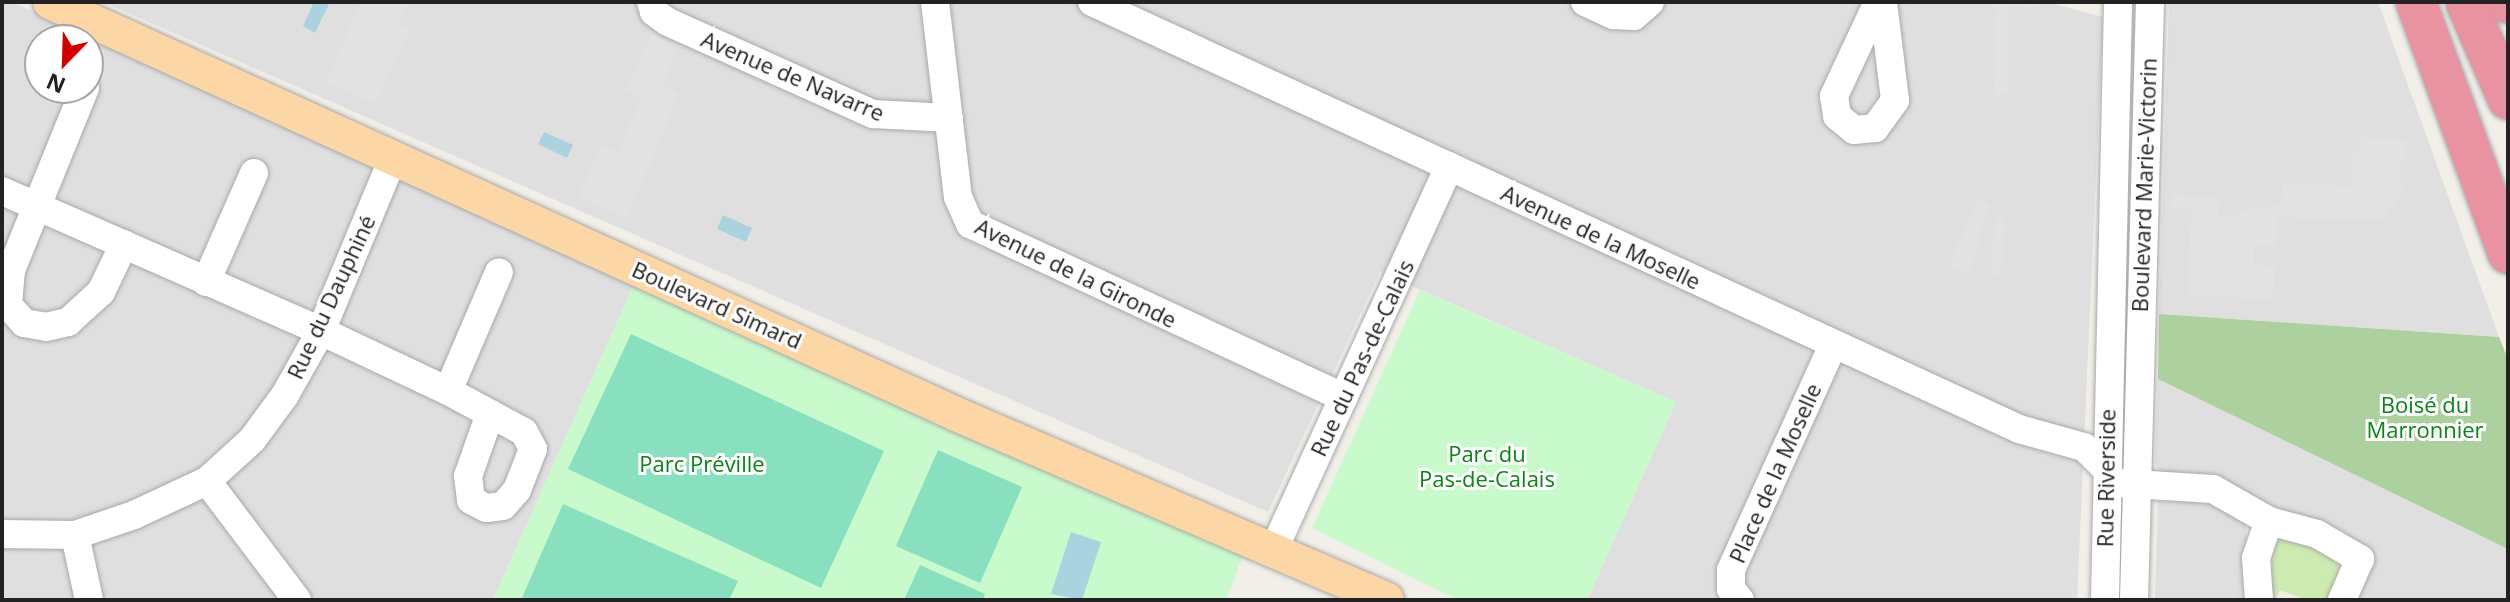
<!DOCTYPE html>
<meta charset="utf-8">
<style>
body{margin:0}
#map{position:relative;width:2510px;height:602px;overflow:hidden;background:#f2efe9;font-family:"Open Sans",sans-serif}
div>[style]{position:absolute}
.residential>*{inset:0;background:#e0dfdf}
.grass>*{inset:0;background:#cdebb0}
.forest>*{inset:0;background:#add19e}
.park>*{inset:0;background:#c8facc}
.pitch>*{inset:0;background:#88e0be}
.parking>*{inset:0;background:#e2e2e2}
.water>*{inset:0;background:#aad3df}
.roads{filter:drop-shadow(0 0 2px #a9a9a9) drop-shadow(0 0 2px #a9a9a9)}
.minor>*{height:28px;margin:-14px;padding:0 14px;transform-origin:14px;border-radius:14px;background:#fff}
.major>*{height:34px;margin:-17px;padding:0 17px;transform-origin:17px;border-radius:17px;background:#fcd6a4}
.highway>*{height:40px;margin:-20px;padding:0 20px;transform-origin:20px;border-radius:20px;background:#e892a2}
span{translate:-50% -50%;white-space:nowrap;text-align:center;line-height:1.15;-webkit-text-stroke:6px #fff;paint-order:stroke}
.street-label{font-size:22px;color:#222}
.park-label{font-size:22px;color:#0c8416}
.frame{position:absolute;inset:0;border:4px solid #222;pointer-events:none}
.north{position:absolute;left:24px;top:24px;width:80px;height:80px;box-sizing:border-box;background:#fff;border:2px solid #a7a7a7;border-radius:50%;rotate:203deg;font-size:22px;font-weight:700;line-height:32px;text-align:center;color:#222}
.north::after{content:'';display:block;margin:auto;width:28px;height:36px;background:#d40000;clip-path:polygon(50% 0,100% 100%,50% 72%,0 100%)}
</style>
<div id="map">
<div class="residential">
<i style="clip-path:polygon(evenodd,2px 2px,12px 2px,634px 284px,493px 600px,2px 600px,2px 2px,40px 40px,88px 40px,88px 88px,40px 88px,40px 40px)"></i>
<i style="clip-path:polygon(103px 2px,2047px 2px,2103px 17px,2077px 600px,1587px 600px,1676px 402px,1380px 272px,1268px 512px)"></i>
<i style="clip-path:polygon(2169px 2px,2378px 2px,2499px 337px,2159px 314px)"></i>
<i style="clip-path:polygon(2158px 379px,2508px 549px,2508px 600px,2353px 600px,2372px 559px,2162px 475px,2155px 463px)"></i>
<i style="clip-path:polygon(2201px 498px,2246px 518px,2247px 600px,2155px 600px,2158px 501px)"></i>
</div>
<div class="grass">
<i style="clip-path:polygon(2274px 538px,2305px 540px,2341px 558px,2332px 600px,2306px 600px,2280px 590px,2275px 600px,2269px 600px)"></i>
</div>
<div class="forest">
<i style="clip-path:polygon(2159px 314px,2499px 337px,2508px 359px,2508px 549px,2158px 379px)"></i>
</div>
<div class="park">
<i style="clip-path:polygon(634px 284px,1243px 555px,1226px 600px,493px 600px)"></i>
<i style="clip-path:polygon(1420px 290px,1676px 402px,1587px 600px,1458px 600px,1312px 528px)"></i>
</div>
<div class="pitch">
<i style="clip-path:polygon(631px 334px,884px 451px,821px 588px,568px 469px)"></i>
<i style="clip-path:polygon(938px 450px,1022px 487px,980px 583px,896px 546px)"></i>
<i style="clip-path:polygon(563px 504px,738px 581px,729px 600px,521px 600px)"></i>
<i style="clip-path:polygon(920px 565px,985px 594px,983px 600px,904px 600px)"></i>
</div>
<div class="parking">
<i style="clip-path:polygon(361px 2px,406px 2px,400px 25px,410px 29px,375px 103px,326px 82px)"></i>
<i style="clip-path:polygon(1996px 2px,2037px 2px,2035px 7px,2009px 6px,2008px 94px,1994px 94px)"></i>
<i style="clip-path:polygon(652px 33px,678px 48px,662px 85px,679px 93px,627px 218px,578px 197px,602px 144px,618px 153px,641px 98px,626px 90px)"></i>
<i style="clip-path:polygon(2361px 137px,2406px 139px,2407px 157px,2399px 164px,2402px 189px,2396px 205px,2387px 209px,2386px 220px,2278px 217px,2276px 244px,2254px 246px,2254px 265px,2275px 266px,2273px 299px,2188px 295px,2191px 210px,2171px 208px,2172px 195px,2219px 198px,2218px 216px,2240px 217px,2241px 211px,2281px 205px,2282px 184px,2352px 186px,2353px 151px,2359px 152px)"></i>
<i style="clip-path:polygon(1978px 200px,1990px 204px,1968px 275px,1948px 267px)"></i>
<i style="clip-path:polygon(1996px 218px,2006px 218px,2000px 275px,1990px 275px)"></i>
</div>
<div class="water">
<i style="clip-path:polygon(314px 2px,329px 4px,315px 33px,303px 26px)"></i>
<i style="clip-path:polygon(544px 132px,573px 145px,567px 158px,538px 144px)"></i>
<i style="clip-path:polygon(723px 215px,752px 228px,746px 242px,717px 229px)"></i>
<i style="clip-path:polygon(1071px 532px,1101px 542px,1082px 600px,1051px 594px)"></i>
</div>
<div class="roads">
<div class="minor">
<i style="left:651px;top:2px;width:10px;rotate:73deg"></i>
<i style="left:654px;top:12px;width:17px;rotate:36deg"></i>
<i style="left:668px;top:22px;width:225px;rotate:24.2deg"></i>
<i style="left:873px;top:114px;width:76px;rotate:3deg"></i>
<i style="left:935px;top:2px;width:196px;rotate:83.3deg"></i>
<i style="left:958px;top:197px;width:30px;rotate:66deg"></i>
<i style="left:970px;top:224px;width:412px;rotate:24.9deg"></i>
<i style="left:1092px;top:2px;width:1021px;rotate:24.73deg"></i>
<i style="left:2019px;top:429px;width:67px;rotate:15.5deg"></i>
<i style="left:2084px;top:447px;width:31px;rotate:45deg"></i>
<i style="left:1585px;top:2px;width:31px;rotate:25deg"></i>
<i style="left:1613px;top:15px;width:21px;rotate:3deg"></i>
<i style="left:1634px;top:16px;width:21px;rotate:-41deg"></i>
<i style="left:1878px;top:2px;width:104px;rotate:115.1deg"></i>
<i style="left:1834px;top:96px;width:20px;rotate:81deg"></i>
<i style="left:1837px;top:116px;width:22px;rotate:39deg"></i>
<i style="left:1854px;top:130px;width:21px;rotate:-5deg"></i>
<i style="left:1875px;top:128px;width:34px;rotate:-54deg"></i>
<i style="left:1895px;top:100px;width:99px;rotate:-97deg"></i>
<i style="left:85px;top:88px;width:196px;rotate:112.1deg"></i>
<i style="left:11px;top:270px;width:35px;rotate:95deg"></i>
<i style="left:8px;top:305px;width:24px;rotate:48deg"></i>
<i style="left:24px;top:323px;width:22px;rotate:10deg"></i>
<i style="left:46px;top:327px;width:23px;rotate:-13deg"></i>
<i style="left:68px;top:322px;width:45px;rotate:-42.3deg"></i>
<i style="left:101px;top:292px;width:53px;rotate:-64.4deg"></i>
<i style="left:2px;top:191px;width:348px;rotate:23.7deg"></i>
<i style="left:321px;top:331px;width:140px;rotate:25.3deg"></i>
<i style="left:448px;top:391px;width:86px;rotate:28.3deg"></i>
<i style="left:524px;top:432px;width:19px;rotate:62deg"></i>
<i style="left:533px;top:449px;width:44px;rotate:111.3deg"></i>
<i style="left:517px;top:490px;width:21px;rotate:131deg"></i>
<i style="left:503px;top:506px;width:17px;rotate:173deg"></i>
<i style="left:486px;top:508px;width:17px;rotate:-152deg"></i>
<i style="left:471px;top:500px;width:24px;rotate:-97deg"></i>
<i style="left:468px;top:476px;width:66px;rotate:-70.5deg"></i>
<i style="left:206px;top:282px;width:119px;rotate:-66.2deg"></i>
<i style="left:448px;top:391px;width:129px;rotate:-66.8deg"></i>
<i style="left:207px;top:481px;width:149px;rotate:52.9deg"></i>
<i style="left:2118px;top:483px;width:95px;rotate:3.6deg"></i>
<i style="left:2213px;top:489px;width:64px;rotate:29.7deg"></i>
<i style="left:2269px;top:521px;width:50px;rotate:15.2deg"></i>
<i style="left:2317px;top:534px;width:50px;rotate:30.2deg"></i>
<i style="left:2360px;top:559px;width:45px;rotate:113.7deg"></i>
<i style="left:2px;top:534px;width:73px;rotate:0.8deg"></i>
<i style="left:75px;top:535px;width:62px;rotate:-18.7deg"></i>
<i style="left:134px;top:515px;width:81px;rotate:-25deg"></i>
<i style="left:207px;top:481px;width:61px;rotate:-42.3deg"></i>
<i style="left:252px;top:440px;width:56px;rotate:-53.7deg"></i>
<i style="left:285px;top:395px;width:73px;rotate:-60.6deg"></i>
<i style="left:321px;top:331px;width:187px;rotate:-67.4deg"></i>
<i style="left:75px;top:535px;width:66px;rotate:77.8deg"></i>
<i style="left:1274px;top:549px;width:421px;rotate:-65.4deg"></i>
<i style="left:1740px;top:600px;width:14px;rotate:-129deg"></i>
<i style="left:1731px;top:589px;width:19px;rotate:-90deg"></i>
<i style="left:1731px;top:570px;width:247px;rotate:-65.6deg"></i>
<i style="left:2105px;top:600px;width:598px;rotate:-88.75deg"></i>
<i style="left:2134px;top:600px;width:598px;rotate:-88.47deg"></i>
<i style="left:2259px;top:600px;width:42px;rotate:-94.1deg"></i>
<i style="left:2256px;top:558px;width:39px;rotate:-71deg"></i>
</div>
<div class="major">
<i style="left:50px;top:2px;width:995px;rotate:24.45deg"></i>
<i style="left:956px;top:414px;width:469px;rotate:23.3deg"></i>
</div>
<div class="highway">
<i style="left:2416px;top:2px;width:268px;rotate:69.9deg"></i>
<i style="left:2466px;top:2px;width:106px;rotate:66.6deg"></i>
<i style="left:2508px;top:2px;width:1px;rotate:90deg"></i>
</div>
</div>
<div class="street-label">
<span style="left:793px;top:76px;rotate:23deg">Avenue de Navarre</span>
<span style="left:2144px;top:185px;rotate:-88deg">Boulevard Marie-Victorin</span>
<span style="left:1601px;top:237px;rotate:25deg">Avenue de la Moselle</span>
<span style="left:1076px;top:273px;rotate:26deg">Avenue de la Gironde</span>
<span style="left:331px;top:297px;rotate:-65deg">Rue du Dauphiné</span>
<span style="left:717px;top:305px;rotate:24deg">Boulevard Simard</span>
<span style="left:1362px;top:358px;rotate:-65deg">Rue du Pas-de-Calais</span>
<span style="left:1775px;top:473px;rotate:-66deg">Place de la Moselle</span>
<span style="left:2106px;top:478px;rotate:-89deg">Rue Riverside</span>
</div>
<div class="park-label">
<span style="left:2425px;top:417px">Boisé du<br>Marronnier</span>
<span style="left:1487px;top:466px">Parc du<br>Pas-de-Calais</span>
<span style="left:702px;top:464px">Parc Préville</span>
</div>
<div class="frame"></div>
<div class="north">N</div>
</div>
